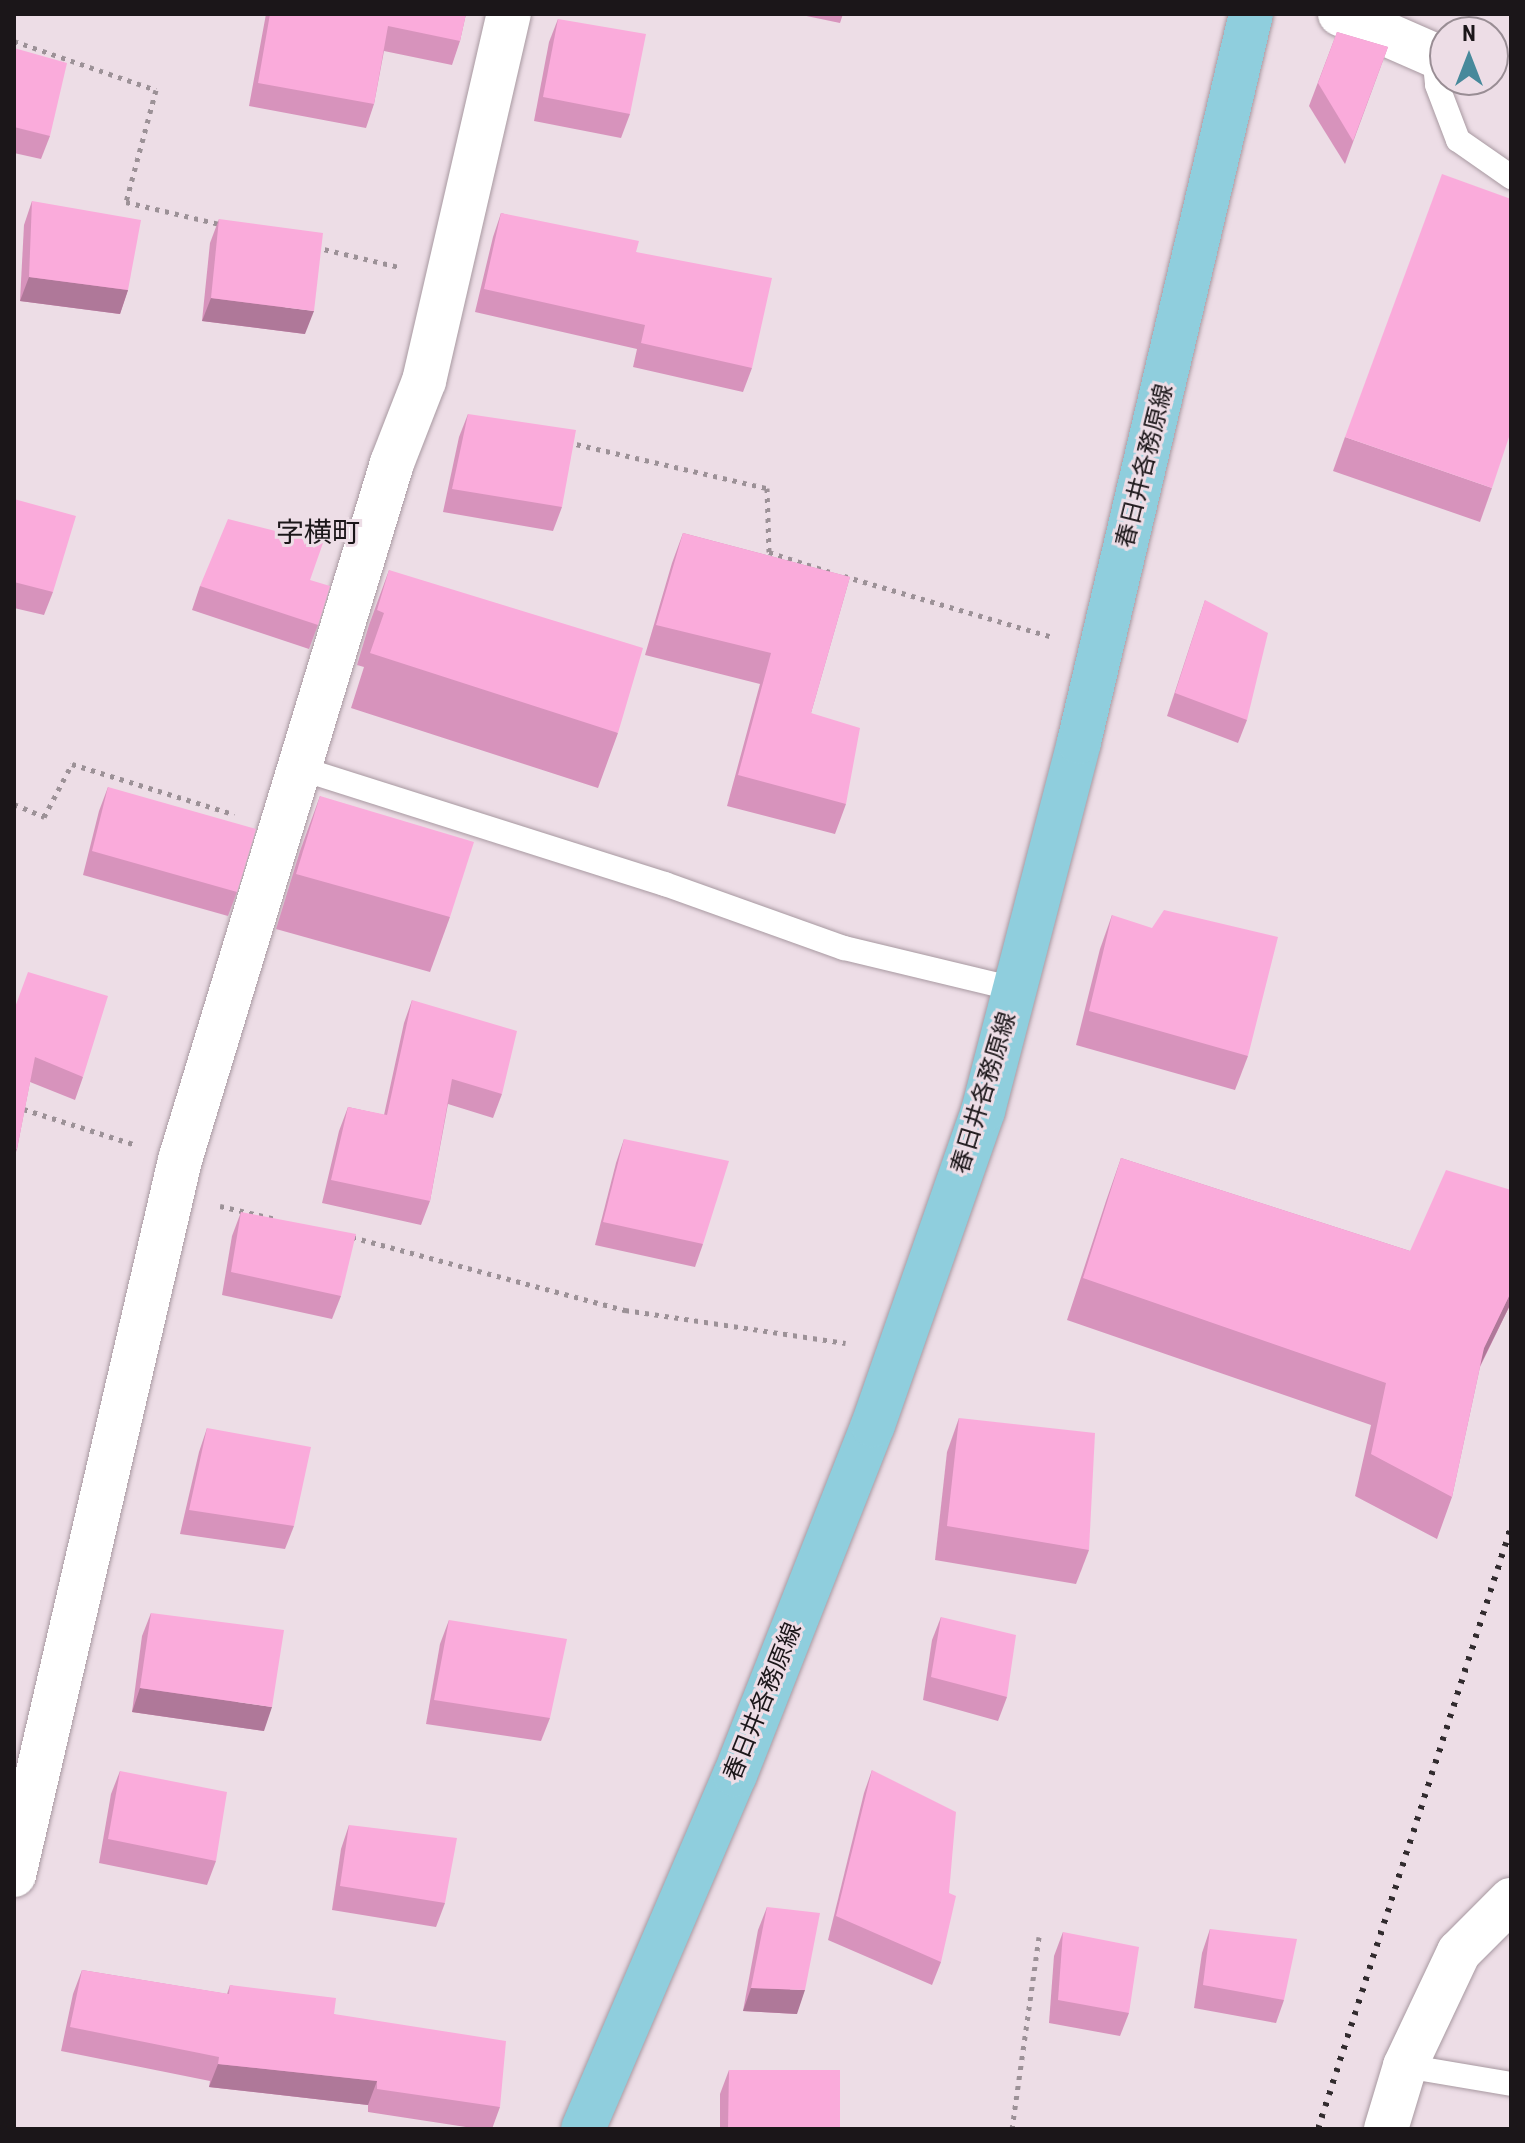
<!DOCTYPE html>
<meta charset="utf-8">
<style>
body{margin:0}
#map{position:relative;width:1525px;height:2143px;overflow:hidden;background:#eddde6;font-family:"Roboto Condensed","Noto Sans JP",sans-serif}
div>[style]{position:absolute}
.path>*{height:5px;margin-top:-2.5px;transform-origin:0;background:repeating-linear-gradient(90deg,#9c9197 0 4px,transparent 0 10px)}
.roads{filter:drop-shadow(0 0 2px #a899a1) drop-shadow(0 0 2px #a899a1)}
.service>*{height:24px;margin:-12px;padding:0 12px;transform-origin:12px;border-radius:12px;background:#fff}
.minor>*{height:44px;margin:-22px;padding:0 22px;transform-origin:22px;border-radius:22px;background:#fff}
.primary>*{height:44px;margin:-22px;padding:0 22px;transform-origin:22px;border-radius:22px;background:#8fcedd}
.rail>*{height:6px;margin-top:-3px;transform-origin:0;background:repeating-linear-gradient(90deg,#312b2e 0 4px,transparent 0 12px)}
.wall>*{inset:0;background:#d793bc}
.shaded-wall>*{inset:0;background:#af7899}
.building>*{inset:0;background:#faabdb}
span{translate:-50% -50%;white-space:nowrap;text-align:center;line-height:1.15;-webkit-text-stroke:6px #eddde6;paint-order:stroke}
.street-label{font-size:24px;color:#1b1619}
.quarter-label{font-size:28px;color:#1b1619}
.frame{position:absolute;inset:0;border:16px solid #1b1619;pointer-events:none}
.north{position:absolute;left:1429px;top:16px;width:80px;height:80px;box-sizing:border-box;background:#eddde6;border:2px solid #998d94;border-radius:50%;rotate:0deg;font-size:22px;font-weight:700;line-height:32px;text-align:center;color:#1b1619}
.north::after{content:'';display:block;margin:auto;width:28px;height:36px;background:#47899b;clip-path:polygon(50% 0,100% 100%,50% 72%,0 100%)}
</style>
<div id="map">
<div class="path">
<i style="left:14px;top:41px;width:150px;rotate:19deg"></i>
<i style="left:156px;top:90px;width:116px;rotate:105deg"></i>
<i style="left:126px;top:202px;width:101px;rotate:13.2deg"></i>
<i style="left:315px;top:247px;width:86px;rotate:13.4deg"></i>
<i style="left:567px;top:442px;width:205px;rotate:13deg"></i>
<i style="left:767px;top:488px;width:64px;rotate:88.2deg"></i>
<i style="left:769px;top:552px;width:64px;rotate:18.2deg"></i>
<i style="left:844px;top:576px;width:218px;rotate:16.3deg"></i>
<i style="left:14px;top:804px;width:33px;rotate:23deg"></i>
<i style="left:44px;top:817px;width:60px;rotate:-62.2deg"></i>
<i style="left:72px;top:764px;width:170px;rotate:17.2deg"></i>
<i style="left:14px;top:1106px;width:125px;rotate:17.7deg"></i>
<i style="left:220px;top:1206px;width:57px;rotate:13.1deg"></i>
<i style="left:352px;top:1237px;width:283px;rotate:15deg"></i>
<i style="left:625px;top:1310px;width:223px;rotate:8.5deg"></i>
<i style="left:1012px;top:2129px;width:194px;rotate:-82deg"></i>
</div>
<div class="roads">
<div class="service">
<i style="left:1434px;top:55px;width:30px;rotate:84deg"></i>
<i style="left:1437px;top:85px;width:59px;rotate:69.1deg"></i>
<i style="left:1458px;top:140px;width:65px;rotate:34.9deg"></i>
<i style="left:299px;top:768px;width:384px;rotate:17.6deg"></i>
<i style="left:665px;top:884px;width:190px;rotate:19.7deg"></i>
<i style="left:844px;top:948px;width:176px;rotate:13.5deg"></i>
<i style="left:1405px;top:2066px;width:108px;rotate:9.6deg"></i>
</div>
<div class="minor">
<i style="left:1340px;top:14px;width:103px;rotate:23.6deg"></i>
<i style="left:14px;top:1875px;width:734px;rotate:-76.93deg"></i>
<i style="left:180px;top:1160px;width:729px;rotate:-73.08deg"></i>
<i style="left:392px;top:463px;width:88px;rotate:-68.7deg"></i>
<i style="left:424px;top:381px;width:377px;rotate:-77deg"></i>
<i style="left:1386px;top:2129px;width:66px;rotate:-73.2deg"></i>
<i style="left:1405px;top:2066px;width:126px;rotate:-64.7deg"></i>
<i style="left:1459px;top:1952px;width:74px;rotate:-45deg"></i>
</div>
<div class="primary">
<i style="left:583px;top:2129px;width:385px;rotate:-66.8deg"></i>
<i style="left:735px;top:1775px;width:376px;rotate:-68.5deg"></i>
<i style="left:873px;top:1425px;width:333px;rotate:-70.7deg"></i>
<i style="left:983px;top:1111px;width:381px;rotate:-75.4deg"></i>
<i style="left:1079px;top:742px;width:748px;rotate:-76.71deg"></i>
</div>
</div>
<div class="rail">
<i style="left:1318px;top:2129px;width:632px;rotate:-72.22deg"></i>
</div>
<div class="wall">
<i style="clip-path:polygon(266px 14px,466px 14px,460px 41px,452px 65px,384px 51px,374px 104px,366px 128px,249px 106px)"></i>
<i style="clip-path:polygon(797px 14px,843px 14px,840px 23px)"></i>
<i style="clip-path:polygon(558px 19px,630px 114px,621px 138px,534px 121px,549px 42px)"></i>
<i style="clip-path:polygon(1337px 32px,1388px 47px,1345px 164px,1309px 106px)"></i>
<i style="clip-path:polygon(14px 48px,50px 136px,41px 159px,14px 153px)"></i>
<i style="clip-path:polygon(32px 201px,128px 290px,120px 314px,20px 301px,24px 225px)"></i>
<i style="clip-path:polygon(501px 213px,636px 252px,752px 368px,743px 392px,633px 367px,637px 349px,475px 312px,493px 237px)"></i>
<i style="clip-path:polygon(219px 219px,305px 334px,202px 321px,210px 243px)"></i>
<i style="clip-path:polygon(468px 414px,562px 507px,553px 531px,443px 512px,459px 437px)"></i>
<i style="clip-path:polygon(1345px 437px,1492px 488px,1480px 522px,1333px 471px)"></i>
<i style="clip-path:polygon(14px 499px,53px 592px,44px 615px,14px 608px)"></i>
<i style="clip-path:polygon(683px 533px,850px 577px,811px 713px,846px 804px,835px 834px,727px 806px,760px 684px,645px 655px,672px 563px)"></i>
<i style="clip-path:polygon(389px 570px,618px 733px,598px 788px,351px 708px,364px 667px,357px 665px,369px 625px)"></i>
<i style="clip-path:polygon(310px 580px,318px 625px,309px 649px,192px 610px,200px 586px)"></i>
<i style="clip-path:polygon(1205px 600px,1247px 720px,1238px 743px,1167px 716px)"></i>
<i style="clip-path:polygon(108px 787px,237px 892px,228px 916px,83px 875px,99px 811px)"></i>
<i style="clip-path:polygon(320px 796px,450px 917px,430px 972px,276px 929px,300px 851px)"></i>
<i style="clip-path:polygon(1112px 915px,1248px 1056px,1235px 1090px,1076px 1045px,1100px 949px)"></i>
<i style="clip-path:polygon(412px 1000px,502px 1094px,493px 1118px,448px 1104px,430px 1201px,421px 1225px,322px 1203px,339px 1131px,348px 1107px,384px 1115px,404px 1023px)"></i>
<i style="clip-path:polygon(14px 1010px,83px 1077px,75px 1100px,30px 1082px,17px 1149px,14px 1158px)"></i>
<i style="clip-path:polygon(624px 1139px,703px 1244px,695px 1267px,595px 1245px,616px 1163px)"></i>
<i style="clip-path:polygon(1121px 1158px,1410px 1251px,1511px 1190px,1511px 1303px,1480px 1367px,1452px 1497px,1437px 1539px,1355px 1496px,1371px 1425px,1067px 1320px,1106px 1201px)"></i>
<i style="clip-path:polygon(241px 1212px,341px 1296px,332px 1319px,222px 1295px,232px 1236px)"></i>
<i style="clip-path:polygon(959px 1418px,1089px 1550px,1076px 1584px,935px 1560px,947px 1452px)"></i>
<i style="clip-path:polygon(207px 1428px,294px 1526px,285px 1549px,180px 1534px,199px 1452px)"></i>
<i style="clip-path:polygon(151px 1613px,264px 1731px,132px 1712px,142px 1636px)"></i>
<i style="clip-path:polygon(941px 1617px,1007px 1697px,998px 1721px,923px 1700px,932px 1640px)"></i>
<i style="clip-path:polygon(449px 1620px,550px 1718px,541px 1741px,426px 1724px,440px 1644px)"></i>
<i style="clip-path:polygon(872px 1770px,941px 1962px,932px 1985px,828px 1940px,864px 1793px)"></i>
<i style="clip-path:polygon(120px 1771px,216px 1861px,207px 1885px,99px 1863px,111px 1794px)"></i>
<i style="clip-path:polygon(349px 1825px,445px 1903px,436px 1927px,332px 1910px,341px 1849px)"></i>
<i style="clip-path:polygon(767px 1907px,797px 2014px,743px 2011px,758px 1930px)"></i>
<i style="clip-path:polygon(1210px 1929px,1284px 2000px,1276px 2023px,1194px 2008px,1202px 1953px)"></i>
<i style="clip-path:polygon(1063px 1932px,1129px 2013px,1120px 2036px,1049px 2023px,1054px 1956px)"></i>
<i style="clip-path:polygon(82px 1970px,227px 1994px,230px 1985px,334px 2014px,500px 2107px,492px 2129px,479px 2129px,368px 2112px,368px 2105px,209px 2087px,210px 2081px,61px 2051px,73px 1994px)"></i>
<i style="clip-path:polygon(729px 2070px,840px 2129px,720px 2129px,720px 2094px)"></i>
</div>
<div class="shaded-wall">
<i style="clip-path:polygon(29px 277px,128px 290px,120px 314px,20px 301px)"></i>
<i style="clip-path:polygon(211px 298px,314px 311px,305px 334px,202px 321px)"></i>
<i style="clip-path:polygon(1511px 1292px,1511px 1303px,1468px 1390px,1484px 1348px)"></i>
<i style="clip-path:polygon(140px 1688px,272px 1707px,264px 1731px,132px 1712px)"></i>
<i style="clip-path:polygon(751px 1988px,805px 1990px,797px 2014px,743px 2011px)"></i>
<i style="clip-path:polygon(218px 2064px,377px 2081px,368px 2105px,209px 2087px)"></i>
</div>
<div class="building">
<i style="clip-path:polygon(270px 14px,466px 14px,460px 41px,388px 26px,374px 104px,258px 83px)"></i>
<i style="clip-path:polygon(558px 19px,646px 34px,630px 114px,543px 97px)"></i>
<i style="clip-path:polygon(1337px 32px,1388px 47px,1353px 141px,1318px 83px)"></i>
<i style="clip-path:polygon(14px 48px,67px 63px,50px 136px,14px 127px)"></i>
<i style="clip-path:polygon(1442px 174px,1511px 199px,1511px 431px,1492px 488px,1345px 437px)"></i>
<i style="clip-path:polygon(32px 201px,141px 220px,128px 290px,29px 277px)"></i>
<i style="clip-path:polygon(501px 213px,639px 241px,636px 252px,772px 278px,752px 368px,641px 343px,645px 325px,484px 289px)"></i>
<i style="clip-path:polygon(219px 219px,323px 233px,314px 311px,211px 298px)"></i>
<i style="clip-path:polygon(468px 414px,576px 430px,562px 507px,452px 489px)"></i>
<i style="clip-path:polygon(14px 499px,76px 516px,53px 592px,14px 582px)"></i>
<i style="clip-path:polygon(228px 519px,323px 543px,310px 580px,330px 586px,318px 625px,200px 586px)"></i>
<i style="clip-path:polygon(683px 533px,850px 577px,811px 713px,860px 728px,846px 804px,738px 775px,771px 653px,656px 625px)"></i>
<i style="clip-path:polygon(389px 570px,643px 648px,618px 733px,370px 653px,384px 613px,377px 610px)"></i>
<i style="clip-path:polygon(1205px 600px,1268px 633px,1247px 720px,1175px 693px)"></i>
<i style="clip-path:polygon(108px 787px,256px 829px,237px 892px,92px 851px)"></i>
<i style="clip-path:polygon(320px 796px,474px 842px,450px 917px,296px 874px)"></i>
<i style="clip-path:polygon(1164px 910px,1278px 937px,1248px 1056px,1089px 1011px,1112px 915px,1152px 928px)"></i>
<i style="clip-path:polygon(28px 972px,108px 996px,83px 1077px,35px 1057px,17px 1149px,14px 1149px,14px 1010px)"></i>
<i style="clip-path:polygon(412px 1000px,517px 1031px,502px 1094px,452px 1079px,430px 1201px,331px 1180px,348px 1107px,387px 1115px)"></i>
<i style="clip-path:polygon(624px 1139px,729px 1161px,703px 1244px,603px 1222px)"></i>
<i style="clip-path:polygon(1121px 1158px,1410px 1251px,1446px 1170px,1511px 1190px,1511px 1292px,1484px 1348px,1452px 1497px,1371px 1454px,1386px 1383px,1083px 1278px)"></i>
<i style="clip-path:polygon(241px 1212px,356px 1234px,341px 1296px,231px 1272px)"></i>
<i style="clip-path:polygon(959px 1418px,1095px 1433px,1089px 1550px,947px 1526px)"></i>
<i style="clip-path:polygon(207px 1428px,311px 1447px,294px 1526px,189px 1510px)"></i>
<i style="clip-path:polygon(151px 1613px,284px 1630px,272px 1707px,140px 1688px)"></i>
<i style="clip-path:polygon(941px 1617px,1016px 1635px,1007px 1697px,931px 1677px)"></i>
<i style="clip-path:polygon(449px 1620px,567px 1639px,550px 1718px,434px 1700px)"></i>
<i style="clip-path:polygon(872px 1770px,956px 1812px,949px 1893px,956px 1896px,941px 1962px,836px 1916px)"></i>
<i style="clip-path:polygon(120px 1771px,227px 1792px,216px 1861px,108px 1839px)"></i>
<i style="clip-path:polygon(349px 1825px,457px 1838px,445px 1903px,340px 1886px)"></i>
<i style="clip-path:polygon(767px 1907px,820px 1913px,805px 1990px,751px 1988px)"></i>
<i style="clip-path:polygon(1210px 1929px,1297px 1939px,1284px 2000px,1203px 1985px)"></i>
<i style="clip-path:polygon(1063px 1932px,1139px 1947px,1129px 2013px,1058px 2000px)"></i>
<i style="clip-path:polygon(82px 1970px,229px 1994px,230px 1985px,336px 1998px,334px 2014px,506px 2041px,500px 2107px,377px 2089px,377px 2081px,218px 2064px,219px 2057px,70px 2027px)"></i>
<i style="clip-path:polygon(729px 2070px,840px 2070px,840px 2129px,728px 2129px)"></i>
</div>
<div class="street-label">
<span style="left:1145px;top:466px;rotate:-76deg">春日井各務原線</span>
<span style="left:984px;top:1093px;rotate:-73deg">春日井各務原線</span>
<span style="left:763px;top:1702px;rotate:-68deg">春日井各務原線</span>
</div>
<div class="quarter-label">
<span style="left:318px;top:533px">字横町</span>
</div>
<div class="frame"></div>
<div class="north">N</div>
</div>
